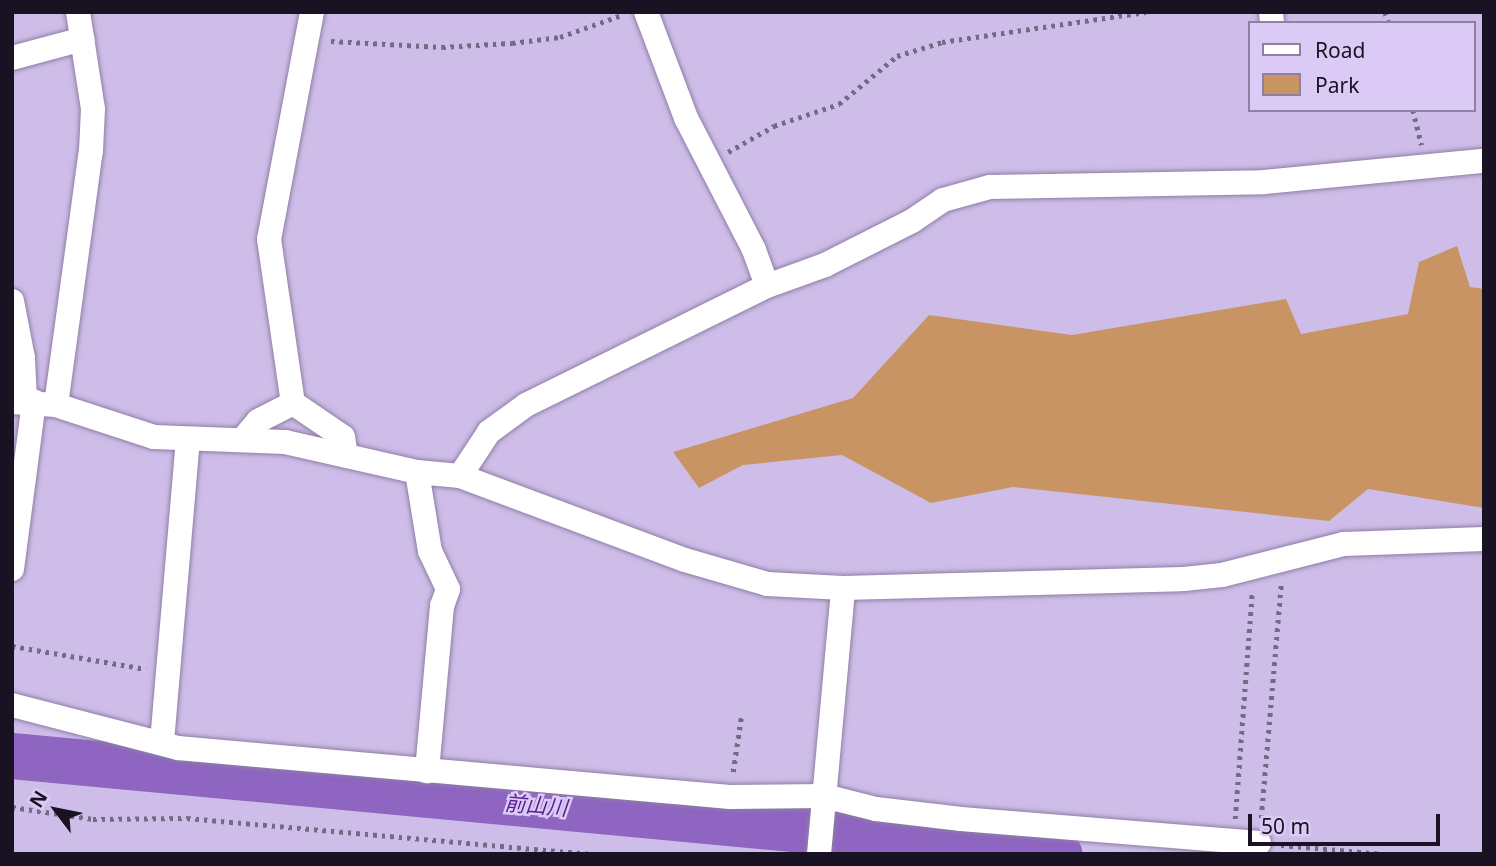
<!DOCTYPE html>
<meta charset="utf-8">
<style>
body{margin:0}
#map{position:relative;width:1496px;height:866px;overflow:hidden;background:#cebde8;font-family:"Noto Sans","Noto Sans JP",sans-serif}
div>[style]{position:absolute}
.green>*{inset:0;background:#c99464}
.river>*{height:46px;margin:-23px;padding:0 23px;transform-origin:23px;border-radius:23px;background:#8e65c1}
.path>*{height:4.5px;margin-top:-2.25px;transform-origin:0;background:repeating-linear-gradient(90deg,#756986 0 3.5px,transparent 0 8.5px)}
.roads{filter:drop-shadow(0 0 2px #8e7ea6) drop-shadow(0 0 2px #8e7ea6)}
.minor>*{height:24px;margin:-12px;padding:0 12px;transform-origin:12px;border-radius:12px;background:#fff}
span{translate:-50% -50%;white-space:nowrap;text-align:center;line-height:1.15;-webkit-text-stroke:5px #dbcaf5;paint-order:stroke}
.water-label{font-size:21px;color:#581d8d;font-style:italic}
.frame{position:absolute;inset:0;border:14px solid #191222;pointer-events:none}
.legend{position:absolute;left:1248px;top:21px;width:228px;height:91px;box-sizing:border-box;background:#dbcaf5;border:2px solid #8d80a1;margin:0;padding:9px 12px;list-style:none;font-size:21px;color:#191222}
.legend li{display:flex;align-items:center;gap:14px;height:35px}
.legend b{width:35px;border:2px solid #8d80a1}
.north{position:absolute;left:21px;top:775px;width:70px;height:70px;-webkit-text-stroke:5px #dbcaf5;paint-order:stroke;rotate:302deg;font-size:19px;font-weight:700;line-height:28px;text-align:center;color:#191222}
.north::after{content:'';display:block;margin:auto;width:24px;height:32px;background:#191222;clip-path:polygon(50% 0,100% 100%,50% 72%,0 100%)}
.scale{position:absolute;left:1248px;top:814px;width:192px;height:32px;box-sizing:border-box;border:4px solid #191222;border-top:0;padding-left:9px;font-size:21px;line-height:24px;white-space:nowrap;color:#191222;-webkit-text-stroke:5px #dbcaf5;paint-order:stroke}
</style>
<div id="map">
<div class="green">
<i style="clip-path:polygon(1457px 246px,1470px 287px,1484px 289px,1484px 508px,1368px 489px,1329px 521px,1013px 487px,931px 503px,842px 455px,743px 465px,699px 488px,673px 452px,853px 398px,929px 315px,1072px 335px,1286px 299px,1301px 334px,1408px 314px,1419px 262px)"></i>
</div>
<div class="river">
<i style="left:12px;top:756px;width:1052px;rotate:5.35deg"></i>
</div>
<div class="path">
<i style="left:1385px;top:12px;width:12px;rotate:70deg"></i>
<i style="left:331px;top:41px;width:111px;rotate:3.1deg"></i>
<i style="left:442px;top:47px;width:70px;rotate:-3.3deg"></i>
<i style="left:512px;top:43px;width:48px;rotate:-7.1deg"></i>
<i style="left:560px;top:37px;width:66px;rotate:-19.5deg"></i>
<i style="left:1413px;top:110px;width:36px;rotate:76deg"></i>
<i style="left:728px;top:152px;width:53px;rotate:-29.5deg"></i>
<i style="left:774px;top:126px;width:69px;rotate:-18.7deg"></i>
<i style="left:839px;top:104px;width:75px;rotate:-39.6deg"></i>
<i style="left:897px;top:56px;width:47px;rotate:-17.3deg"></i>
<i style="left:942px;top:42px;width:206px;rotate:-8.4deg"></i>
<i style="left:12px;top:646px;width:136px;rotate:9.7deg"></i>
<i style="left:733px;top:772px;width:55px;rotate:-81.6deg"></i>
<i style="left:12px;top:807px;width:82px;rotate:8.4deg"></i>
<i style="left:93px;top:819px;width:94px;rotate:-0.6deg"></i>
<i style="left:187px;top:818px;width:403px;rotate:5.1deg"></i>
<i style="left:1261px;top:818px;width:236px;rotate:-85.1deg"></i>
<i style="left:1235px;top:819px;width:227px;rotate:-85.7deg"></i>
<i style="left:1281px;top:845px;width:103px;rotate:5deg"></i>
</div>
<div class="roads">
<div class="minor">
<i style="left:312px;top:12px;width:231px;rotate:100.7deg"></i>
<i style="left:269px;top:239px;width:166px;rotate:81.7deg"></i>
<i style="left:293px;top:403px;width:60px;rotate:34.2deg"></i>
<i style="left:343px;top:437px;width:19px;rotate:81deg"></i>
<i style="left:646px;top:12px;width:113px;rotate:69.3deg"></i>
<i style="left:686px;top:118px;width:148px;rotate:62.7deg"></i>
<i style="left:754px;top:250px;width:38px;rotate:70deg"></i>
<i style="left:1271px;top:12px;width:11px;rotate:85deg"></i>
<i style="left:12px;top:58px;width:73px;rotate:-15deg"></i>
<i style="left:12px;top:301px;width:58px;rotate:79.1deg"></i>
<i style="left:23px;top:358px;width:43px;rotate:87.3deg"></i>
<i style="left:12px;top:402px;width:44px;rotate:3.9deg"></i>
<i style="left:56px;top:405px;width:103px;rotate:18.1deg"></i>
<i style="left:154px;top:437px;width:131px;rotate:2.2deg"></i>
<i style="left:285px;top:442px;width:135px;rotate:12.8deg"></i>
<i style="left:417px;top:472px;width:43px;rotate:5.3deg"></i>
<i style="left:460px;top:476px;width:240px;rotate:20.5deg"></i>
<i style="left:685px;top:560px;width:85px;rotate:16.3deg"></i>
<i style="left:767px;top:584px;width:76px;rotate:3deg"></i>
<i style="left:843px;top:588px;width:341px;rotate:-1.5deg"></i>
<i style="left:1184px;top:579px;width:38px;rotate:-6deg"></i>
<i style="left:1222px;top:575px;width:126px;rotate:-14.3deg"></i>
<i style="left:1344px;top:544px;width:140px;rotate:-2deg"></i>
<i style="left:56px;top:405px;width:256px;rotate:-82.2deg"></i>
<i style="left:91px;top:151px;width:42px;rotate:-87.3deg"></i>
<i style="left:93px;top:109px;width:98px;rotate:-98.8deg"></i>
<i style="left:243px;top:439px;width:23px;rotate:-50deg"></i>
<i style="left:258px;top:421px;width:39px;rotate:-27deg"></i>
<i style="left:417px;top:472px;width:80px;rotate:80.7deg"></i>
<i style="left:430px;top:551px;width:42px;rotate:64.7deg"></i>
<i style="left:448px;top:589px;width:18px;rotate:109deg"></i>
<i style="left:442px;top:606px;width:166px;rotate:95.2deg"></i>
<i style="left:460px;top:476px;width:53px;rotate:-56.6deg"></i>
<i style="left:489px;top:432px;width:46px;rotate:-36.1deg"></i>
<i style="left:526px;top:405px;width:269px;rotate:-26.3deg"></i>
<i style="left:767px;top:286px;width:62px;rotate:-19.9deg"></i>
<i style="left:825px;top:265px;width:97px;rotate:-26.8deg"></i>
<i style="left:912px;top:221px;width:37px;rotate:-34deg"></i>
<i style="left:943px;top:200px;width:49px;rotate:-15.5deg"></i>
<i style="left:990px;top:187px;width:274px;rotate:-1deg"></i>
<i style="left:1264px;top:182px;width:221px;rotate:-5.5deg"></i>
<i style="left:12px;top:569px;width:169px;rotate:-82.5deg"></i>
<i style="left:12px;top:705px;width:171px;rotate:14.5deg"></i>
<i style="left:178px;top:748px;width:554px;rotate:5.07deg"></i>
<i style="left:730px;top:797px;width:94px;rotate:-0.6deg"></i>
<i style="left:824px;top:796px;width:54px;rotate:14deg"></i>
<i style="left:876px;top:809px;width:86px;rotate:6.7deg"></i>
<i style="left:961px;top:819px;width:299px;rotate:4.6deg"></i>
<i style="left:162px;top:742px;width:304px;rotate:-85.1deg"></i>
<i style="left:819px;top:854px;width:267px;rotate:-84.8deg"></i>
</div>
</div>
<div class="water-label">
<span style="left:536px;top:805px;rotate:5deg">前山川</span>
</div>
<div class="frame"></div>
<ul class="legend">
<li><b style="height:9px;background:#fff"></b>Road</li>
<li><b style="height:19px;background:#c99464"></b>Park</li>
</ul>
<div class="north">N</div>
<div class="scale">50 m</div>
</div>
